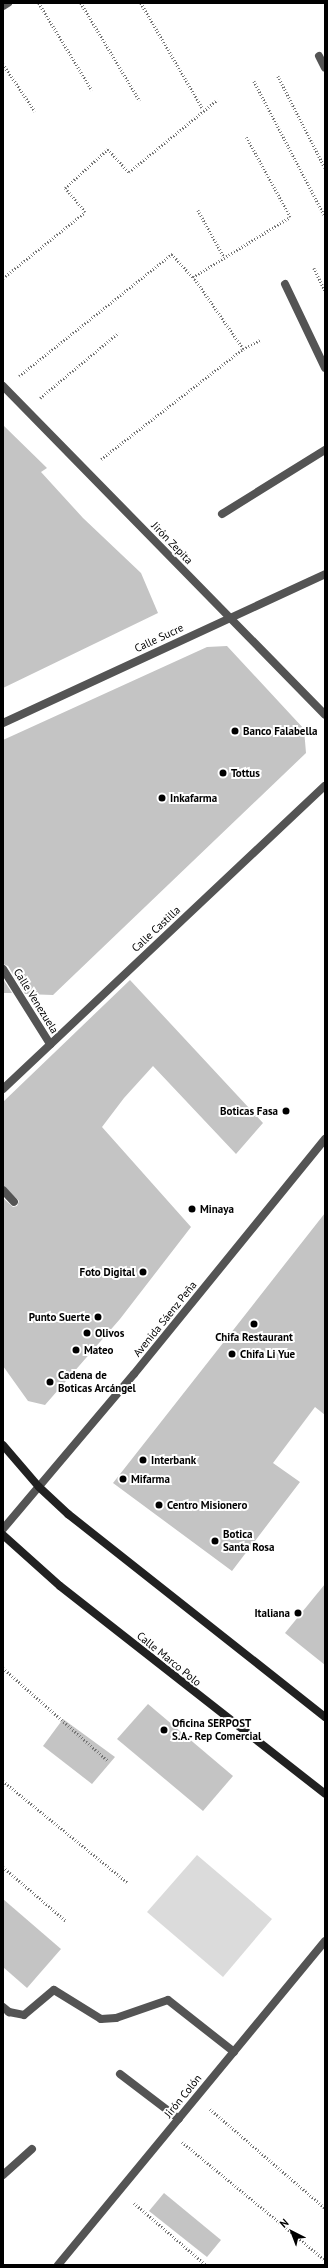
<!DOCTYPE html>
<meta charset="utf-8">
<style>
body{margin:0}
#map{position:relative;width:328px;height:2268px;overflow:hidden;background:#fff;font-family:"PT Sans",sans-serif}
div>[style]{position:absolute}
.green>*{inset:0;background:#dbdbdb}
.building>*{inset:0;background:#c4c4c4}
.path>*{height:2.5px;margin-top:-1.25px;transform-origin:0;background:repeating-linear-gradient(90deg,#767676 0 1px,transparent 0 3px)}
.service>*{height:8px;margin:-4px;padding:0 4px;transform-origin:4px;border-radius:4px;background:#545454}
.minor>*{height:8px;margin:-4px;padding:0 4px;transform-origin:4px;border-radius:4px;background:#545454}
.tertiary>*{height:8px;margin:-4px;padding:0 4px;transform-origin:4px;border-radius:4px;background:#545454}
.secondary>*{height:8px;margin:-4px;padding:0 4px;transform-origin:4px;border-radius:4px;background:#212121}
.dots>*{width:11px;height:11px;translate:-50% -50%;box-sizing:border-box;border:2px solid #fff;border-radius:50%}
span{translate:-50% -50%;white-space:nowrap;text-align:center;line-height:1.15;-webkit-text-stroke:4px #fff;paint-order:stroke}
.street-label{font-size:11px;color:#000}
.poi-label{font-size:11px;color:#000;font-weight:700}
.left{translate:0 -50%;text-align:left}
.right{translate:-100% -50%;text-align:right}
.frame{position:absolute;inset:0;border:4px solid #000;pointer-events:none}
.north{position:absolute;left:272px;top:2212px;width:40px;height:40px;-webkit-text-stroke:3px #fff;paint-order:stroke;rotate:318deg;font-size:11px;font-weight:700;line-height:16px;text-align:center;color:#000}
.north::after{content:'';display:block;margin:auto;width:14px;height:18px;background:#000;clip-path:polygon(50% 0,100% 100%,50% 72%,0 100%)}
</style>
<div id="map">
<div class="green">
<i style="clip-path:polygon(197px 1855px,272px 1919px,223px 1977px,147px 1912px)"></i>
</div>
<div class="building">
<i style="clip-path:polygon(3px 425px,47px 468px,41px 472px,83px 518px,141px 573px,158px 613px,3px 688px)"></i>
<i style="clip-path:polygon(227px 646px,304px 729px,306px 753px,53px 995px,25px 994px,8px 966px,3px 964px,3px 740px,207px 647px)"></i>
<i style="clip-path:polygon(3px 979px,12px 993px,3px 993px)"></i>
<i style="clip-path:polygon(130px 980px,263px 1123px,236px 1154px,153px 1066px,124px 1098px,102px 1127px,191px 1227px,120px 1319px,45px 1405px,28px 1401px,3px 1366px,3px 1198px,13px 1207px,17px 1206px,19px 1201px,3px 1185px,3px 1102px)"></i>
<i style="clip-path:polygon(325px 1213px,325px 1415px,315px 1407px,273px 1463px,300px 1482px,232px 1571px,113px 1483px)"></i>
<i style="clip-path:polygon(325px 1584px,325px 1665px,285px 1633px)"></i>
<i style="clip-path:polygon(148px 1704px,233px 1776px,203px 1811px,117px 1739px)"></i>
<i style="clip-path:polygon(63px 1719px,115px 1757px,92px 1784px,43px 1746px)"></i>
<i style="clip-path:polygon(3px 1899px,61px 1949px,27px 1988px,3px 1967px)"></i>
<i style="clip-path:polygon(164px 2193px,221px 2240px,207px 2257px,149px 2211px)"></i>
</div>
<div class="path">
<i style="left:39px;top:3px;width:102px;rotate:58.7deg"></i>
<i style="left:81px;top:3px;width:114px;rotate:59deg"></i>
<i style="left:141px;top:3px;width:123px;rotate:59.7deg"></i>
<i style="left:3px;top:64px;width:57px;rotate:55.8deg"></i>
<i style="left:278px;top:76px;width:103px;rotate:62.9deg"></i>
<i style="left:254px;top:81px;width:153px;rotate:62.3deg"></i>
<i style="left:198px;top:210px;width:54px;rotate:61deg"></i>
<i style="left:314px;top:268px;width:25px;rotate:64deg"></i>
<i style="left:3px;top:278px;width:105px;rotate:-38.8deg"></i>
<i style="left:85px;top:212px;width:31px;rotate:-130deg"></i>
<i style="left:65px;top:188px;width:58px;rotate:-42.2deg"></i>
<i style="left:108px;top:149px;width:31px;rotate:48deg"></i>
<i style="left:129px;top:172px;width:114px;rotate:-39.3deg"></i>
<i style="left:243px;top:349px;width:19px;rotate:-28deg"></i>
<i style="left:19px;top:376px;width:196px;rotate:-38.6deg"></i>
<i style="left:172px;top:254px;width:31px;rotate:48deg"></i>
<i style="left:193px;top:277px;width:114px;rotate:-31.7deg"></i>
<i style="left:290px;top:217px;width:91px;rotate:-118.8deg"></i>
<i style="left:40px;top:398px;width:102px;rotate:-39.8deg"></i>
<i style="left:101px;top:459px;width:180px;rotate:-37.8deg"></i>
<i style="left:243px;top:349px;width:88px;rotate:-124.8deg"></i>
<i style="left:3px;top:1668px;width:140px;rotate:41.5deg"></i>
<i style="left:3px;top:1781px;width:161px;rotate:39.2deg"></i>
<i style="left:3px;top:1867px;width:83px;rotate:40.6deg"></i>
<i style="left:210px;top:2109px;width:152px;rotate:40.7deg"></i>
<i style="left:182px;top:2142px;width:185px;rotate:39.5deg"></i>
<i style="left:134px;top:2203px;width:95px;rotate:40.7deg"></i>
</div>
<div class="service">
<i style="left:319px;top:56px;width:13px;rotate:63deg"></i>
<i style="left:285px;top:284px;width:93px;rotate:64.5deg"></i>
<i style="left:222px;top:514px;width:121px;rotate:-31.9deg"></i>
<i style="left:3px;top:1190px;width:16px;rotate:47deg"></i>
<i style="left:3px;top:2007px;width:8px;rotate:40deg"></i>
<i style="left:9px;top:2012px;width:15px;rotate:11deg"></i>
<i style="left:24px;top:2015px;width:39px;rotate:-40deg"></i>
<i style="left:54px;top:1990px;width:55px;rotate:31.7deg"></i>
<i style="left:101px;top:2019px;width:15px;rotate:-4deg"></i>
<i style="left:116px;top:2018px;width:55px;rotate:-19.1deg"></i>
<i style="left:168px;top:2000px;width:84px;rotate:38.2deg"></i>
<i style="left:120px;top:2074px;width:74px;rotate:37.3deg"></i>
<i style="left:3px;top:2175px;width:39px;rotate:-42deg"></i>
</div>
<div class="minor">
<i style="left:3px;top:6px;width:6px;rotate:-31deg"></i>
<i style="left:3px;top:386px;width:460px;rotate:45.6deg"></i>
<i style="left:3px;top:723px;width:355px;rotate:-24.8deg"></i>
<i style="left:3px;top:969px;width:89px;rotate:57.9deg"></i>
<i style="left:3px;top:1089px;width:442px;rotate:-43.3deg"></i>
<i style="left:58px;top:2265px;width:420px;rotate:-50.5deg"></i>
</div>
<div class="tertiary">
<i style="left:3px;top:1529px;width:203px;rotate:-49.8deg"></i>
<i style="left:134px;top:1374px;width:303px;rotate:-50.9deg"></i>
</div>
<div class="secondary">
<i style="left:3px;top:1445px;width:55px;rotate:49.4deg"></i>
<i style="left:39px;top:1487px;width:40px;rotate:43deg"></i>
<i style="left:68px;top:1514px;width:328px;rotate:38.3deg"></i>
<i style="left:3px;top:1535px;width:76px;rotate:41.8deg"></i>
<i style="left:60px;top:1586px;width:337px;rotate:38.1deg"></i>
</div>
<div class="dots">
<i style="left:235px;top:731px;background:#000"></i>
<i style="left:223px;top:773px;background:#000"></i>
<i style="left:162px;top:798px;background:#000"></i>
<i style="left:286px;top:1111px;background:#000"></i>
<i style="left:192px;top:1209px;background:#000"></i>
<i style="left:143px;top:1272px;background:#000"></i>
<i style="left:98px;top:1317px;background:#000"></i>
<i style="left:254px;top:1324px;background:#000"></i>
<i style="left:87px;top:1333px;background:#000"></i>
<i style="left:76px;top:1350px;background:#000"></i>
<i style="left:232px;top:1354px;background:#000"></i>
<i style="left:50px;top:1382px;background:#000"></i>
<i style="left:143px;top:1460px;background:#000"></i>
<i style="left:123px;top:1479px;background:#000"></i>
<i style="left:159px;top:1505px;background:#000"></i>
<i style="left:215px;top:1541px;background:#000"></i>
<i style="left:298px;top:1613px;background:#000"></i>
<i style="left:164px;top:1730px;background:#000"></i>
</div>
<div class="street-label">
<span style="left:172px;top:543px;rotate:46deg">Jirón Zepita</span>
<span style="left:159px;top:638px;rotate:-25deg">Calle Sucre</span>
<span style="left:156px;top:929px;rotate:-43deg">Calle Castilla</span>
<span style="left:36px;top:1001px;rotate:58deg">Calle Venezuela</span>
<span style="left:165px;top:1319px;rotate:-51deg">Avenida Sáenz Peña</span>
<span style="left:169px;top:1659px;rotate:39deg">Calle Marco Polo</span>
<span style="left:183px;top:2096px;rotate:-51deg">Jirón Colón</span>
</div>
<div class="poi-label">
<span class="left" style="left:243px;top:731px">Banco Falabella</span>
<span class="left" style="left:231px;top:773px">Tottus</span>
<span class="left" style="left:170px;top:798px">Inkafarma</span>
<span class="right" style="left:278px;top:1111px">Boticas Fasa</span>
<span class="left" style="left:200px;top:1209px">Minaya</span>
<span class="right" style="left:135px;top:1272px">Foto Digital</span>
<span class="right" style="left:90px;top:1317px">Punto Suerte</span>
<span class="left" style="left:95px;top:1333px">Olivos</span>
<span style="left:254px;top:1337px">Chifa Restaurant</span>
<span class="left" style="left:84px;top:1350px">Mateo</span>
<span class="left" style="left:240px;top:1354px">Chifa Li Yue</span>
<span class="left" style="left:58px;top:1382px">Cadena de<br>Boticas Arcángel</span>
<span class="left" style="left:151px;top:1460px">Interbank</span>
<span class="left" style="left:131px;top:1479px">Mifarma</span>
<span class="left" style="left:167px;top:1505px">Centro Misionero</span>
<span class="left" style="left:223px;top:1541px">Botica<br>Santa Rosa</span>
<span class="right" style="left:290px;top:1613px">Italiana</span>
<span class="left" style="left:172px;top:1730px">Oficina SERPOST<br>S.A.- Rep Comercial</span>
</div>
<div class="frame"></div>
<div class="north">N</div>
</div>
